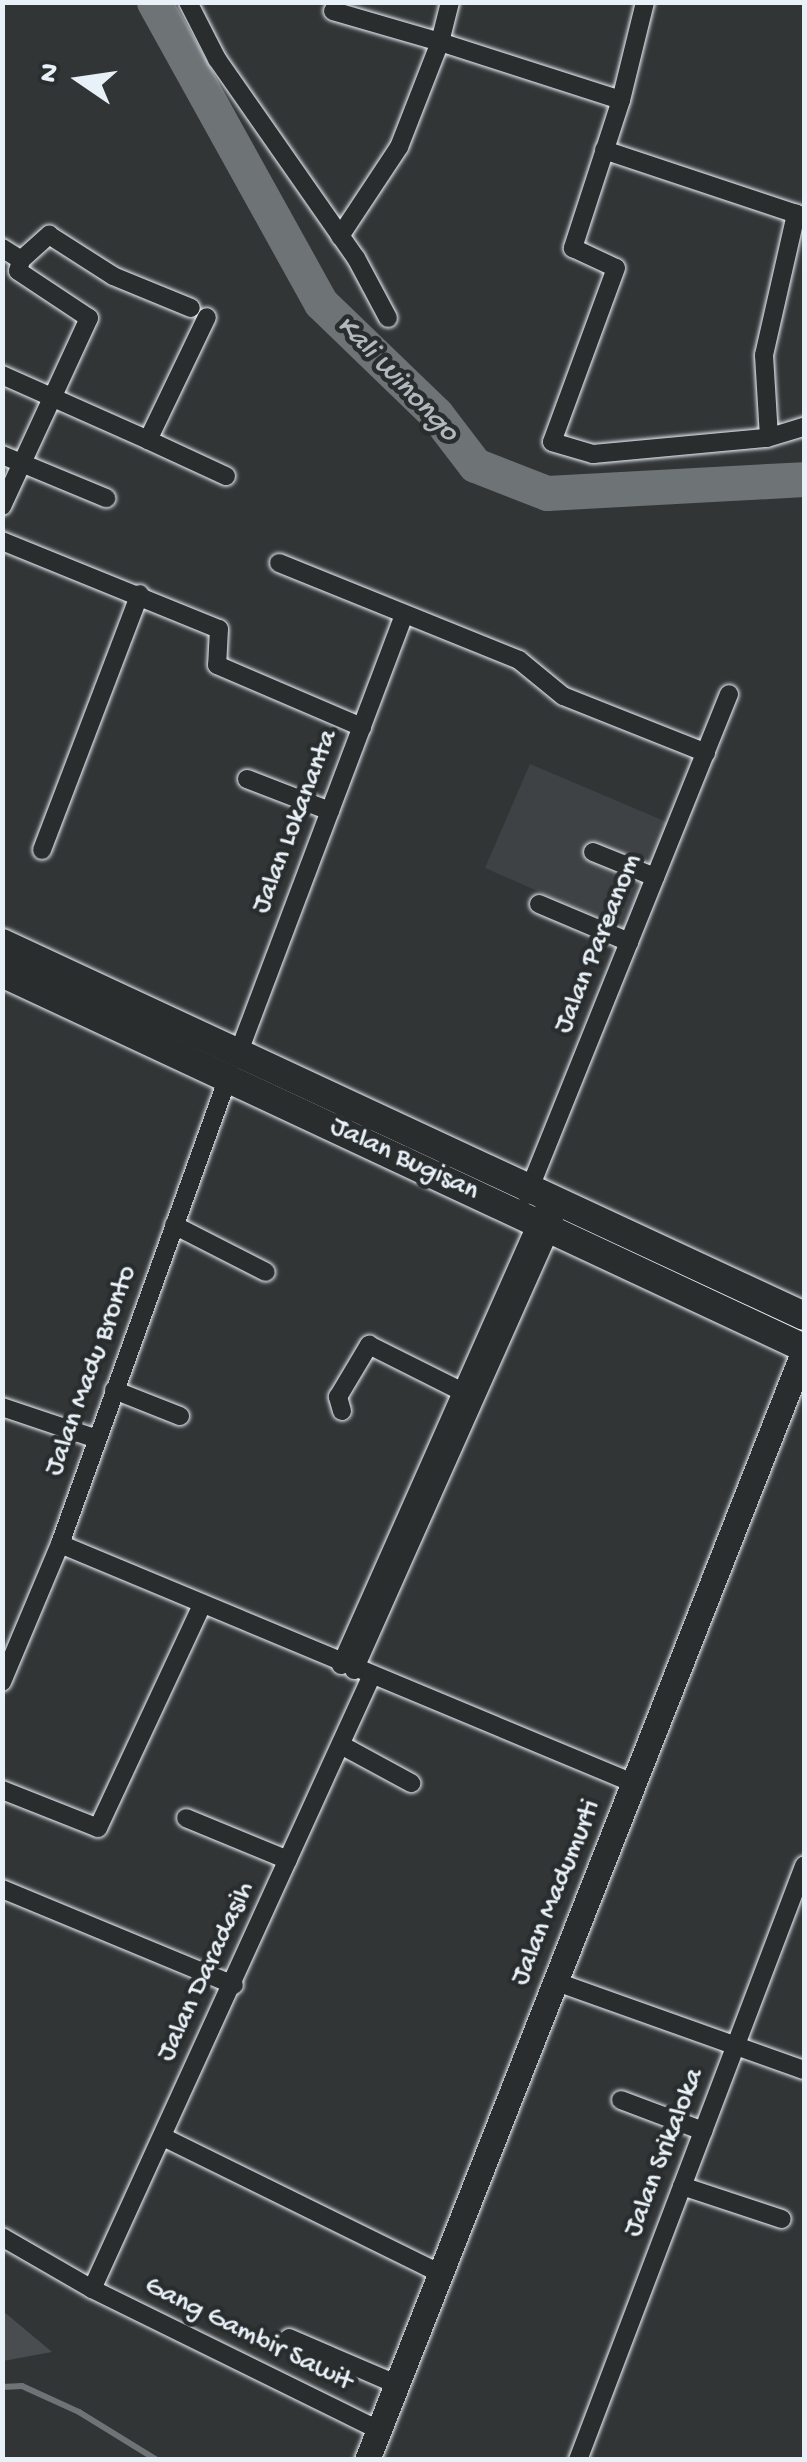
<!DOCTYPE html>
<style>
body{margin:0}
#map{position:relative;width:807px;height:2462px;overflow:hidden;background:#323536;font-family:"Gochi Hand",sans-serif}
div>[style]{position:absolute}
.built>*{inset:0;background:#3f4244}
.green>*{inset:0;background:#494d4f}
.stream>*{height:6px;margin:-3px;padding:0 3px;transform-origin:3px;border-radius:3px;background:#6e7376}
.river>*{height:35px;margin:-17.5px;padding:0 17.5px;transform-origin:17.5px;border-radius:17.5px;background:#6e7376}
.roads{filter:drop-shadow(0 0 2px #e8f1f8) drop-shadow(0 0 2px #e8f1f8)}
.street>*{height:18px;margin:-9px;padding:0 9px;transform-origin:9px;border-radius:9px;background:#2a2d2e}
.secondary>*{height:25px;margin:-12.5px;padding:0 12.5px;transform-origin:12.5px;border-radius:12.5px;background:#2a2d2e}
.primary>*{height:28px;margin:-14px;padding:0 14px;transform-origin:14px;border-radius:14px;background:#2a2d2e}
span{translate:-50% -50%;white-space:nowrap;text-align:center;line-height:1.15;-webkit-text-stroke:9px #2a2d2e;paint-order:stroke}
.street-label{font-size:28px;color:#e8f1f8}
.water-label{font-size:30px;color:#b1b8be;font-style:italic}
.frame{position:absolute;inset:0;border:5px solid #e8f1f8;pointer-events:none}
.north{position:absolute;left:30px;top:30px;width:100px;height:100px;-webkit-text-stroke:8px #2a2d2e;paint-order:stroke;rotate:283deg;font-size:28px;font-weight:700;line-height:40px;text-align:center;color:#e8f1f8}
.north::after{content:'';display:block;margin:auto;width:35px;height:45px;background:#e8f1f8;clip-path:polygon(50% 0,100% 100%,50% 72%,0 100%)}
</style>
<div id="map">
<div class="built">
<i style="clip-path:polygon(530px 764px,669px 823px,626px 930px,485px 868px)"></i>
</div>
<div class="green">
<i style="clip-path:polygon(2px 2311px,3px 2311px,52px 2352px,3px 2361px)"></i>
</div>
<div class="stream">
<i style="left:2px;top:2387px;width:20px;rotate:-3deg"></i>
<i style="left:22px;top:2386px;width:63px;rotate:24.5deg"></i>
<i style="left:79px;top:2412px;width:92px;rotate:31.6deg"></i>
</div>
<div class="river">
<i style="left:154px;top:2px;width:344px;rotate:61deg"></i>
<i style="left:321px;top:303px;width:160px;rotate:44deg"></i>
<i style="left:436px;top:414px;width:64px;rotate:52.6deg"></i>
<i style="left:475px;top:465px;width:77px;rotate:21.3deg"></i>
<i style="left:547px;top:493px;width:257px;rotate:-3.1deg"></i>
</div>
<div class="roads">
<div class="street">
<i style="left:188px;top:2px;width:64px;rotate:63deg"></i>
<i style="left:217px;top:59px;width:243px;rotate:55.1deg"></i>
<i style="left:356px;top:258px;width:68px;rotate:61.9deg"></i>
<i style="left:450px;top:2px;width:41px;rotate:104deg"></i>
<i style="left:440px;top:42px;width:190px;rotate:17.8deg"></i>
<i style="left:621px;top:100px;width:101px;rotate:-76.2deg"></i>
<i style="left:333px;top:11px;width:111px;rotate:16.2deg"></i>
<i style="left:440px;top:42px;width:113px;rotate:111.3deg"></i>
<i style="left:399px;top:147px;width:107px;rotate:123.5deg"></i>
<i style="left:621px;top:100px;width:156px;rotate:108deg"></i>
<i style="left:573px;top:248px;width:47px;rotate:24.9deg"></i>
<i style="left:616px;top:268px;width:185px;rotate:110.2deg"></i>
<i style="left:552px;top:442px;width:43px;rotate:16.3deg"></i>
<i style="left:593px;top:454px;width:175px;rotate:-5.3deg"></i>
<i style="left:767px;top:438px;width:39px;rotate:-17deg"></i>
<i style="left:604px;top:150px;width:202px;rotate:18.4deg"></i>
<i style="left:2px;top:248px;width:22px;rotate:32deg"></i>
<i style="left:21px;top:260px;width:11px;rotate:105deg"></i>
<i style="left:18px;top:271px;width:85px;rotate:33.5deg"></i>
<i style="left:89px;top:318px;width:207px;rotate:114.8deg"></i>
<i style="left:21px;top:260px;width:38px;rotate:-42deg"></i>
<i style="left:49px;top:235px;width:76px;rotate:32.6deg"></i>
<i style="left:113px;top:276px;width:84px;rotate:22.3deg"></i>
<i style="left:2px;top:375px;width:160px;rotate:24deg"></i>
<i style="left:148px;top:440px;width:136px;rotate:-64.4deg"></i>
<i style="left:769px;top:437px;width:82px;rotate:-93.5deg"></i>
<i style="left:764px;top:355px;width:145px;rotate:-77.2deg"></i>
<i style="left:796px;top:214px;width:9px;rotate:21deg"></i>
<i style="left:148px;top:440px;width:86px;rotate:24.8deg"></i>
<i style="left:2px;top:455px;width:113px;rotate:22.5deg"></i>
<i style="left:2px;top:541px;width:234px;rotate:22.1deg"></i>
<i style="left:219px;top:629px;width:36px;rotate:93deg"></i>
<i style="left:217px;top:665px;width:158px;rotate:23.2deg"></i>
<i style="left:279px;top:563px;width:259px;rotate:22deg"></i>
<i style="left:519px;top:660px;width:57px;rotate:39.3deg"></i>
<i style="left:563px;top:696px;width:154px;rotate:21.7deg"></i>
<i style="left:247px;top:779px;width:89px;rotate:21.1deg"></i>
<i style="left:42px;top:850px;width:274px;rotate:-69.1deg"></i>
<i style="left:593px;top:852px;width:67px;rotate:22deg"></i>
<i style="left:539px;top:904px;width:98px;rotate:22.9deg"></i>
<i style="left:240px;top:1049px;width:464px;rotate:-69.3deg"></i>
<i style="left:527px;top:1195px;width:540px;rotate:-68.04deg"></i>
<i style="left:174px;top:1225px;width:103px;rotate:27.1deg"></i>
<i style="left:114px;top:1390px;width:71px;rotate:21.5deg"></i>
<i style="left:2px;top:1407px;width:100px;rotate:18.6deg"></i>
<i style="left:342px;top:1411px;width:15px;rotate:-106deg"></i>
<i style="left:338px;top:1397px;width:61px;rotate:-59.2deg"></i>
<i style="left:369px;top:1345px;width:103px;rotate:26.6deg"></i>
<i style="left:60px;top:1544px;width:621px;rotate:22.64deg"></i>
<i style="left:341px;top:1665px;width:494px;rotate:-66.1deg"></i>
<i style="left:354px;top:1670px;width:492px;rotate:-66deg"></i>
<i style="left:2px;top:1682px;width:150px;rotate:-67.2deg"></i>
<i style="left:60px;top:1544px;width:496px;rotate:-70.2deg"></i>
<i style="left:341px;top:1745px;width:80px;rotate:28.5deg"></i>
<i style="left:2px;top:1790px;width:103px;rotate:21.6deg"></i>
<i style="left:98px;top:1828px;width:246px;rotate:-65deg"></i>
<i style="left:186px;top:1818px;width:110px;rotate:22.4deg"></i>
<i style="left:2px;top:1889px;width:251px;rotate:22.5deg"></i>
<i style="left:554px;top:1981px;width:265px;rotate:19.6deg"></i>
<i style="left:621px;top:2100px;width:88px;rotate:20.7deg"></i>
<i style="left:163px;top:2137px;width:308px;rotate:26.2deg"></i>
<i style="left:682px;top:2186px;width:105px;rotate:18.3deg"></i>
<i style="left:2px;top:2237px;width:104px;rotate:30deg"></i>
<i style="left:92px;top:2289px;width:320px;rotate:26.2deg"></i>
<i style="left:92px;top:2289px;width:673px;rotate:-65.49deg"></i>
<i style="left:289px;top:2338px;width:116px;rotate:23.3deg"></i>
<i style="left:578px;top:2460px;width:636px;rotate:-69.17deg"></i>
</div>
<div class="secondary">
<i style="left:367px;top:2460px;width:1193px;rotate:-68.51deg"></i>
</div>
<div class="primary">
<i style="left:2px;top:943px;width:884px;rotate:24.94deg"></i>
<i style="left:2px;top:973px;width:885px;rotate:25.06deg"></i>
</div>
</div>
<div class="street-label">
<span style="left:296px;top:822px;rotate:-69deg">Jalan Lokananta</span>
<span style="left:599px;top:944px;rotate:-68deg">Jalan Pareanom</span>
<span style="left:404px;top:1160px;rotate:25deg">Jalan Bugisan</span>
<span style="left:92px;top:1371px;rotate:-70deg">Jalan Madu Bronto</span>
<span style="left:557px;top:1893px;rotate:-68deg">Jalan Madumurti</span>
<span style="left:207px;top:1972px;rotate:-65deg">Jalan Daradasih</span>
<span style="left:665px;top:2153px;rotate:-69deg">Jalan Srikaloka</span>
<span style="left:248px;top:2335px;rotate:26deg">Gang Gambir Sawit</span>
</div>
<div class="water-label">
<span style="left:396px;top:380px;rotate:46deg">Kali Winongo</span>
</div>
<div class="frame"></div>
<div class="north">N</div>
</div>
